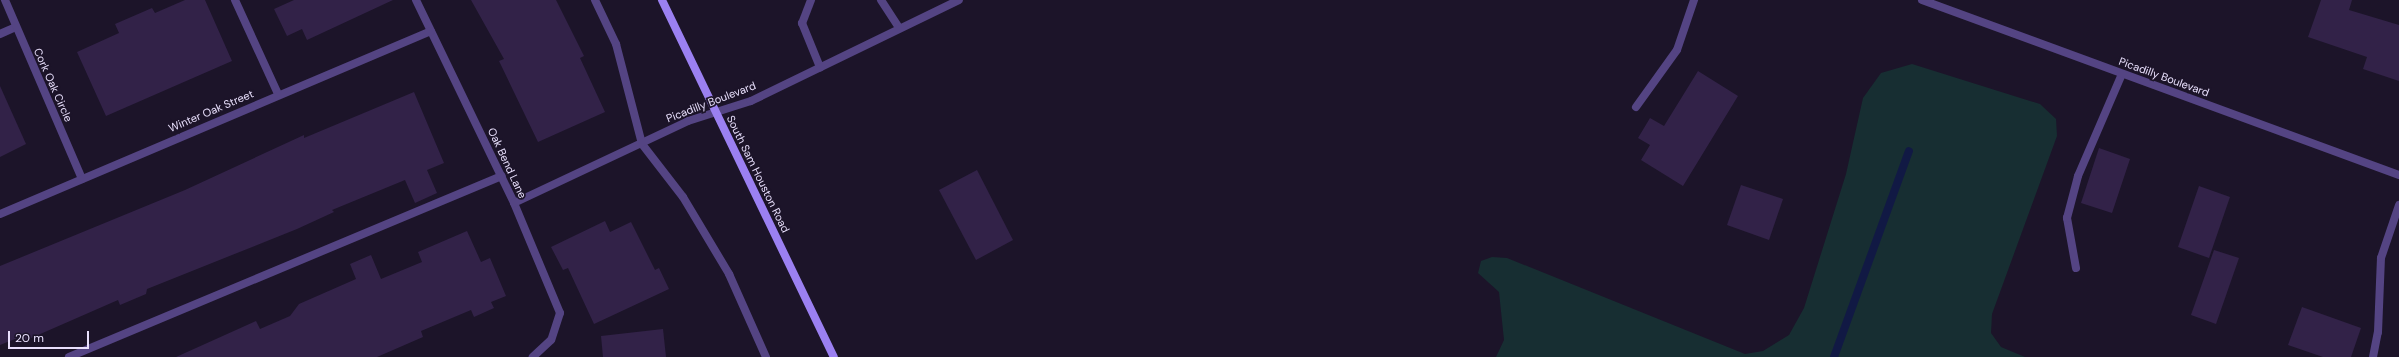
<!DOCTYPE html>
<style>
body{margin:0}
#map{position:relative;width:2399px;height:357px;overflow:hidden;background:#1c1429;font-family:"DM Sans",sans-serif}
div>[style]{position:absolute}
.green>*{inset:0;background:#172e32}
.stream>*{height:8px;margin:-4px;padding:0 4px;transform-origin:4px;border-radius:4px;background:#111944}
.building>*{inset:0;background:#322248}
.lane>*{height:8px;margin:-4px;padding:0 4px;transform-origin:4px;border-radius:4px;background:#544483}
.street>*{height:8px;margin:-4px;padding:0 4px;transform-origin:4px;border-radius:4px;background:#544483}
.secondary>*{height:8px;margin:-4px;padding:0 4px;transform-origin:4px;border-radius:4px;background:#9b80f1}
span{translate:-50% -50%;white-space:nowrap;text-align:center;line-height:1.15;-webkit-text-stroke:3.5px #1c1429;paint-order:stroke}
.street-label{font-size:11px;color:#e8dffc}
.scale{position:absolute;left:8px;top:331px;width:81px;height:18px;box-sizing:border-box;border:2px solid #e8dffc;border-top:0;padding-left:5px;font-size:12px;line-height:14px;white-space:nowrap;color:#e8dffc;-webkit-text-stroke:3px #1c1429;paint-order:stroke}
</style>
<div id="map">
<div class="green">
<i style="clip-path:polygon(1912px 64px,2040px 104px,2056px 119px,2057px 136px,1992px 314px,1991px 333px,2001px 347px,2025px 357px,1496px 357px,1504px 340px,1499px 292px,1478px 273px,1481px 261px,1492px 257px,1507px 258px,1745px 354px,1763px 351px,1789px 335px,1804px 308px,1846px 174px,1863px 98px,1881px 73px)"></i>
</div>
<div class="stream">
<i style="left:1834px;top:357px;width:219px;rotate:-70deg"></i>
</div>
<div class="building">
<i style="clip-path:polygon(185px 0,205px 0,232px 61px,106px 116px,77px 52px,119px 33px,115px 24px,152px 8px,155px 13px)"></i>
<i style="clip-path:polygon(294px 0,393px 0,307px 40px,302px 29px,287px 36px,274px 9px)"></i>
<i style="clip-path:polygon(471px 0,556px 0,584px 56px,580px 58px,605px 112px,538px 142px,499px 61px,504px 59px)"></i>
<i style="clip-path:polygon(2321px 0,2352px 0,2349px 10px,2399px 25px,2399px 81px,2363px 69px,2367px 57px,2308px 37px)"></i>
<i style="clip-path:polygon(1698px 71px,1738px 96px,1683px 186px,1641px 160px,1650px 145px,1638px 138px,1650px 118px,1664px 126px)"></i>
<i style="clip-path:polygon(0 86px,26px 144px,0 157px)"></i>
<i style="clip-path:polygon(414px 92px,444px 163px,427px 170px,437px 193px,415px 203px,405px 180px,332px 210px,334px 212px,297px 229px,147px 289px,146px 294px,120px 305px,118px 300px,22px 342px,20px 337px,0 345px,0 266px,185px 190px,304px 135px,304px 138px)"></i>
<i style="clip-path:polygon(2099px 148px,2130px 159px,2112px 213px,2081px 203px)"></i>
<i style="clip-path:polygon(977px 170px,1013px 240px,976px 260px,939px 190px)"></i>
<i style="clip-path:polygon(1741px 185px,1783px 199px,1769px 240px,1727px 225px)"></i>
<i style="clip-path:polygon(2199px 186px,2230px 197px,2209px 258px,2178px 247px)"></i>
<i style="clip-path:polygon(605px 221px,610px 232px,631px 222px,655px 270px,659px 268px,669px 289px,594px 324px,568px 268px,563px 270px,551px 247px)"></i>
<i style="clip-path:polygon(467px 231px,481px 262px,490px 258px,506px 296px,491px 302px,494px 308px,474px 317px,471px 310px,421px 331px,423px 337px,377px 357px,176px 357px,256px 321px,260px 329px,290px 316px,299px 304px,356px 279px,350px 264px,371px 255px,381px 279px,422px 262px,418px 252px)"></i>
<i style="clip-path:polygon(2214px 250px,2239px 258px,2216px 324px,2191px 315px)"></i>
<i style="clip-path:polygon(2302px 307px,2361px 328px,2351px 357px,2323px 357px,2288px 345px)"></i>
<i style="clip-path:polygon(663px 329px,666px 357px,603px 357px,601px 336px)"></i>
</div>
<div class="lane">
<i style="left:235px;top:0;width:103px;rotate:65.4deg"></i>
<i style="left:595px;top:0;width:49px;rotate:64.5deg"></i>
<i style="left:616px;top:44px;width:103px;rotate:75.4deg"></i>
<i style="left:642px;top:144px;width:67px;rotate:52.3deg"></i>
<i style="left:683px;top:197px;width:90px;rotate:59.1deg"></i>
<i style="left:729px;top:274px;width:91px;rotate:66deg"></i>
<i style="left:811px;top:0;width:25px;rotate:111deg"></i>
<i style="left:802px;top:23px;width:48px;rotate:67.8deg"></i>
<i style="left:881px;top:0;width:33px;rotate:57deg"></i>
<i style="left:0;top:34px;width:17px;rotate:-24deg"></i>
<i style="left:1636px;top:107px;width:70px;rotate:-54.3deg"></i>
<i style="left:1677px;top:50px;width:53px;rotate:-71.2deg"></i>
<i style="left:2076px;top:268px;width:51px;rotate:-100.2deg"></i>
<i style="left:2067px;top:218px;width:43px;rotate:-75.3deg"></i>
<i style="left:2078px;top:176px;width:111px;rotate:-66.7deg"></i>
<i style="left:69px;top:357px;width:469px;rotate:-22.7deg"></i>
<i style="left:2373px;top:357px;width:25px;rotate:-79deg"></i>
<i style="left:2378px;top:332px;width:74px;rotate:-87.7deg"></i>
<i style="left:2381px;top:258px;width:56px;rotate:-71.2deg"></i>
</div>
<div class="street">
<i style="left:5px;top:0;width:195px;rotate:66.7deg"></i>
<i style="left:416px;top:0;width:225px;rotate:64.2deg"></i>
<i style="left:514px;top:203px;width:119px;rotate:67.3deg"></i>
<i style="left:560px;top:313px;width:28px;rotate:108deg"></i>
<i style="left:551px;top:340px;width:25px;rotate:137deg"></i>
<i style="left:1922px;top:0;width:508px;rotate:20.15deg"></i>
<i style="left:514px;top:203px;width:192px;rotate:-25.2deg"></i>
<i style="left:688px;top:121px;width:66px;rotate:-17.6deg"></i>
<i style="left:751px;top:101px;width:231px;rotate:-25.9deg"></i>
<i style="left:0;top:214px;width:468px;rotate:-23deg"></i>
</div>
<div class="secondary">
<i style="left:662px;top:0;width:396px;rotate:64.3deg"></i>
</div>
<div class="street-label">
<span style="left:2164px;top:77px;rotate:20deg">Picadilly Boulevard</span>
<span style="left:53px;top:85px;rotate:66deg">Cork Oak Circle</span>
<span style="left:711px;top:102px;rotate:-21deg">Picadilly Boulevard</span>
<span style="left:211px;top:111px;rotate:-23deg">Winter Oak Street</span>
<span style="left:507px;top:163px;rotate:65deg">Oak Bend Lane</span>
<span style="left:758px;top:174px;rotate:64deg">South Sam Houston Road</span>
</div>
<div class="scale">20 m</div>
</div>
